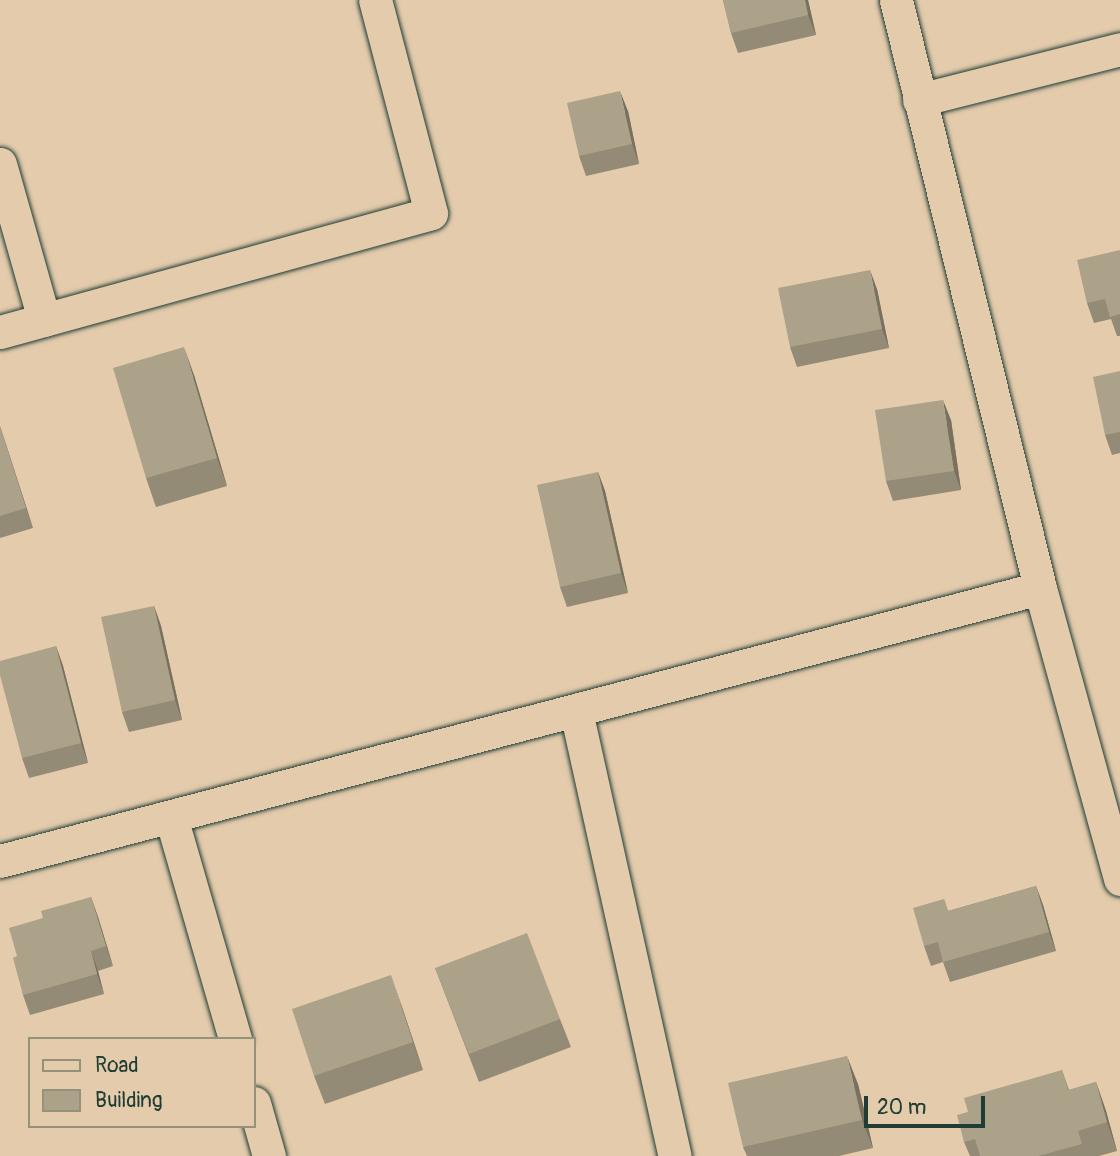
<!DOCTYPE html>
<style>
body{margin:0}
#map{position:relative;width:1120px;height:1156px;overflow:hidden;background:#e4cbac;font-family:Pangolin,sans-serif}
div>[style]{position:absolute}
.roads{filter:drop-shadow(0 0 2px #1f3d34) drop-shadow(0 0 2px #1f3d34)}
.street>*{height:33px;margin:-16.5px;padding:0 16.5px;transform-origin:16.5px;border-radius:16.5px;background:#e4cbac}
.wall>*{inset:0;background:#938b76}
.shaded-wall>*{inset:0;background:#787160}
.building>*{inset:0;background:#aba289}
span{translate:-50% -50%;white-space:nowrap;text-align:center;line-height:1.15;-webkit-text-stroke:5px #e4cbac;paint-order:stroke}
.legend{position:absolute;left:28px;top:1037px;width:228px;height:91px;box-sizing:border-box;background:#e4cbac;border:2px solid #95927c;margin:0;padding:9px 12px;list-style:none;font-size:21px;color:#1f3d34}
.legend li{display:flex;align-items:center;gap:14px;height:35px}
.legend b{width:35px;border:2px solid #95927c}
.scale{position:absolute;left:864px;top:1096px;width:121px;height:32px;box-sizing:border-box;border:4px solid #1f3d34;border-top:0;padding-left:9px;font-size:21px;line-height:24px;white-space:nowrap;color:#1f3d34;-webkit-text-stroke:5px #e4cbac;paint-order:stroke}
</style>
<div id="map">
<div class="roads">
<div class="street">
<i style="left:896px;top:0;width:605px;rotate:76.24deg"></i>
<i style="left:1040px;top:588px;width:302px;rotate:74.6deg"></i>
<i style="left:919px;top:100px;width:207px;rotate:-14.2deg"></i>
<i style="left:0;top:164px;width:162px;rotate:74.2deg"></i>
<i style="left:0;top:332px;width:447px;rotate:-15.4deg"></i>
<i style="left:431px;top:213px;width:220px;rotate:-104.7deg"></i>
<i style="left:576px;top:711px;width:456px;rotate:77.5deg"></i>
<i style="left:171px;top:817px;width:231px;rotate:73.9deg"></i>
<i style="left:0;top:861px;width:1075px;rotate:-14.71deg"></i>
<i style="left:254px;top:1103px;width:55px;rotate:74.2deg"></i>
</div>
</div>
<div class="wall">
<i style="clip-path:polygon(723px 0,808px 0,816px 35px,738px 53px,731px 33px)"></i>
<i style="clip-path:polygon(628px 111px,639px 164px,586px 176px,579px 156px)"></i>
<i style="clip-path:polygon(1120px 250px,1120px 336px,1117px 336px,1111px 319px,1094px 323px,1087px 303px)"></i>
<i style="clip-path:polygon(877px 289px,889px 348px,797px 367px,790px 347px)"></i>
<i style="clip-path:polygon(1120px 371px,1120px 453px,1112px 455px,1105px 435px)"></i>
<i style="clip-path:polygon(194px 375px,227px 486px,156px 507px,146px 478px)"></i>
<i style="clip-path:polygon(951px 420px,961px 490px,893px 501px,886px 481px)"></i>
<i style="clip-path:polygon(0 426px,33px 528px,0 538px)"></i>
<i style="clip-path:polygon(598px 472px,605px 491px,628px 593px,567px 607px,560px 587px)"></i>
<i style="clip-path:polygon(154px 606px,161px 626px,182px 720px,129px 732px,122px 712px)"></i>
<i style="clip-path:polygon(56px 646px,63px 666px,88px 763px,29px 778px,22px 758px)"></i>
<i style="clip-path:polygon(1036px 886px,1043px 905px,1056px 951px,950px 982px,943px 962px,931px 966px,924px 946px,944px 899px,948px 911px)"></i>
<i style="clip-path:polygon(91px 897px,98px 917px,113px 966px,98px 971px,104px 994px,30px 1015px,23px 995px,17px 956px,43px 918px)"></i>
<i style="clip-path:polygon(435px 968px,560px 1019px,571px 1047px,479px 1082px)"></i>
<i style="clip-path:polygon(401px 1004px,423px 1070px,325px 1104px,314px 1076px)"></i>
<i style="clip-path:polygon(1062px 1070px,1069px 1090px,1096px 1082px,1106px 1111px,1117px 1151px,1099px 1156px,970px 1156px,964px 1142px,968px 1112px)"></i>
<i style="clip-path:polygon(858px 1084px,873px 1148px,839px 1156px,747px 1156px,743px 1147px)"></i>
</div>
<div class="shaded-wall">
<i style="clip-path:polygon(805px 0,808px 0,816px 35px,808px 15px)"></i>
<i style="clip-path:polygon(620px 91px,628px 111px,639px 164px,632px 144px)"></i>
<i style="clip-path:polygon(870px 270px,877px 289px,889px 348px,882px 329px)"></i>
<i style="clip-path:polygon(184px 347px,194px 375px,227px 486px,217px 458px)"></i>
<i style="clip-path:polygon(943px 400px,951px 420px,961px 490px,954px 471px)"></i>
<i style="clip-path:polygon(0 426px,3px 435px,33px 528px,26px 508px)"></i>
<i style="clip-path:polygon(598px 472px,605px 491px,628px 593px,621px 573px)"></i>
<i style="clip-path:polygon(154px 606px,161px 626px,182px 720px,175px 700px)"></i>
<i style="clip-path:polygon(56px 646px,63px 666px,88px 763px,81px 743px)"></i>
<i style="clip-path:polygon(1036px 886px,1043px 905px,1056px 951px,1049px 932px)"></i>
<i style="clip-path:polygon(91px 897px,98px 917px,113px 966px,106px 946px)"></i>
<i style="clip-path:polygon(91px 951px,98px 971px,104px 994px,97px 974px)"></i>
<i style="clip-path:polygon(391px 975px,401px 1004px,423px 1070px,413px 1042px)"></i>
<i style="clip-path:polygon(847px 1056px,858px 1084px,873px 1148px,862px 1120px)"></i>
<i style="clip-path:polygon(1096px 1082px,1106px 1111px,1117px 1151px,1107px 1122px)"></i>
</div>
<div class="building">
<i style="clip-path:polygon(723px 0,805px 0,808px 15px,731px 33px)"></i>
<i style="clip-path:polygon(620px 91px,632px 144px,579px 156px,567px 103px)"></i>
<i style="clip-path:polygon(1120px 250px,1120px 314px,1110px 317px,1105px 299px,1087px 303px,1077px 260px)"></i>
<i style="clip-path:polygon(870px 270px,882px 329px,790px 347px,778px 288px)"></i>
<i style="clip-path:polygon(184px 347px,217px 458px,146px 478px,113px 368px)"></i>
<i style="clip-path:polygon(1120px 371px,1120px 432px,1105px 435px,1093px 377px)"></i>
<i style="clip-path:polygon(943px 400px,954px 471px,886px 481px,875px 410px)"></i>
<i style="clip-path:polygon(0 427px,26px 508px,0 516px)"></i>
<i style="clip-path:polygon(598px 472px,621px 573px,560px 587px,537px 485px)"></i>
<i style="clip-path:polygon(154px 606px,175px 700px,122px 712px,101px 617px)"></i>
<i style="clip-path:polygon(56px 646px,81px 743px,22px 758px,0 675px,0 661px)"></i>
<i style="clip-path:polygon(1036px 886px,1049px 932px,943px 962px,938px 942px,924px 946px,913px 908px,944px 899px,948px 911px)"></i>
<i style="clip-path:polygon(91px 897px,106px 946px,91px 951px,97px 974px,23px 995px,13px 958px,17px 956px,9px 928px,43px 918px,41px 911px)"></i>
<i style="clip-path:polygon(527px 933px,560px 1019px,469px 1054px,435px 968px)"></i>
<i style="clip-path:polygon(391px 975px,413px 1042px,314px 1076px,292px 1009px)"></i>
<i style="clip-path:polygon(847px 1056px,862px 1120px,743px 1147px,728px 1083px)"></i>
<i style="clip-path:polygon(1062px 1070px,1068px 1090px,1096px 1082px,1107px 1122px,1078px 1131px,1082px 1144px,1038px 1156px,980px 1156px,975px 1139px,964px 1142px,957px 1115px,968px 1112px,964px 1098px)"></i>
</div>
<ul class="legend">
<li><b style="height:9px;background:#e4cbac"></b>Road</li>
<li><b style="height:19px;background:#aba289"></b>Building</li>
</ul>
<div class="scale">20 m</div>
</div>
